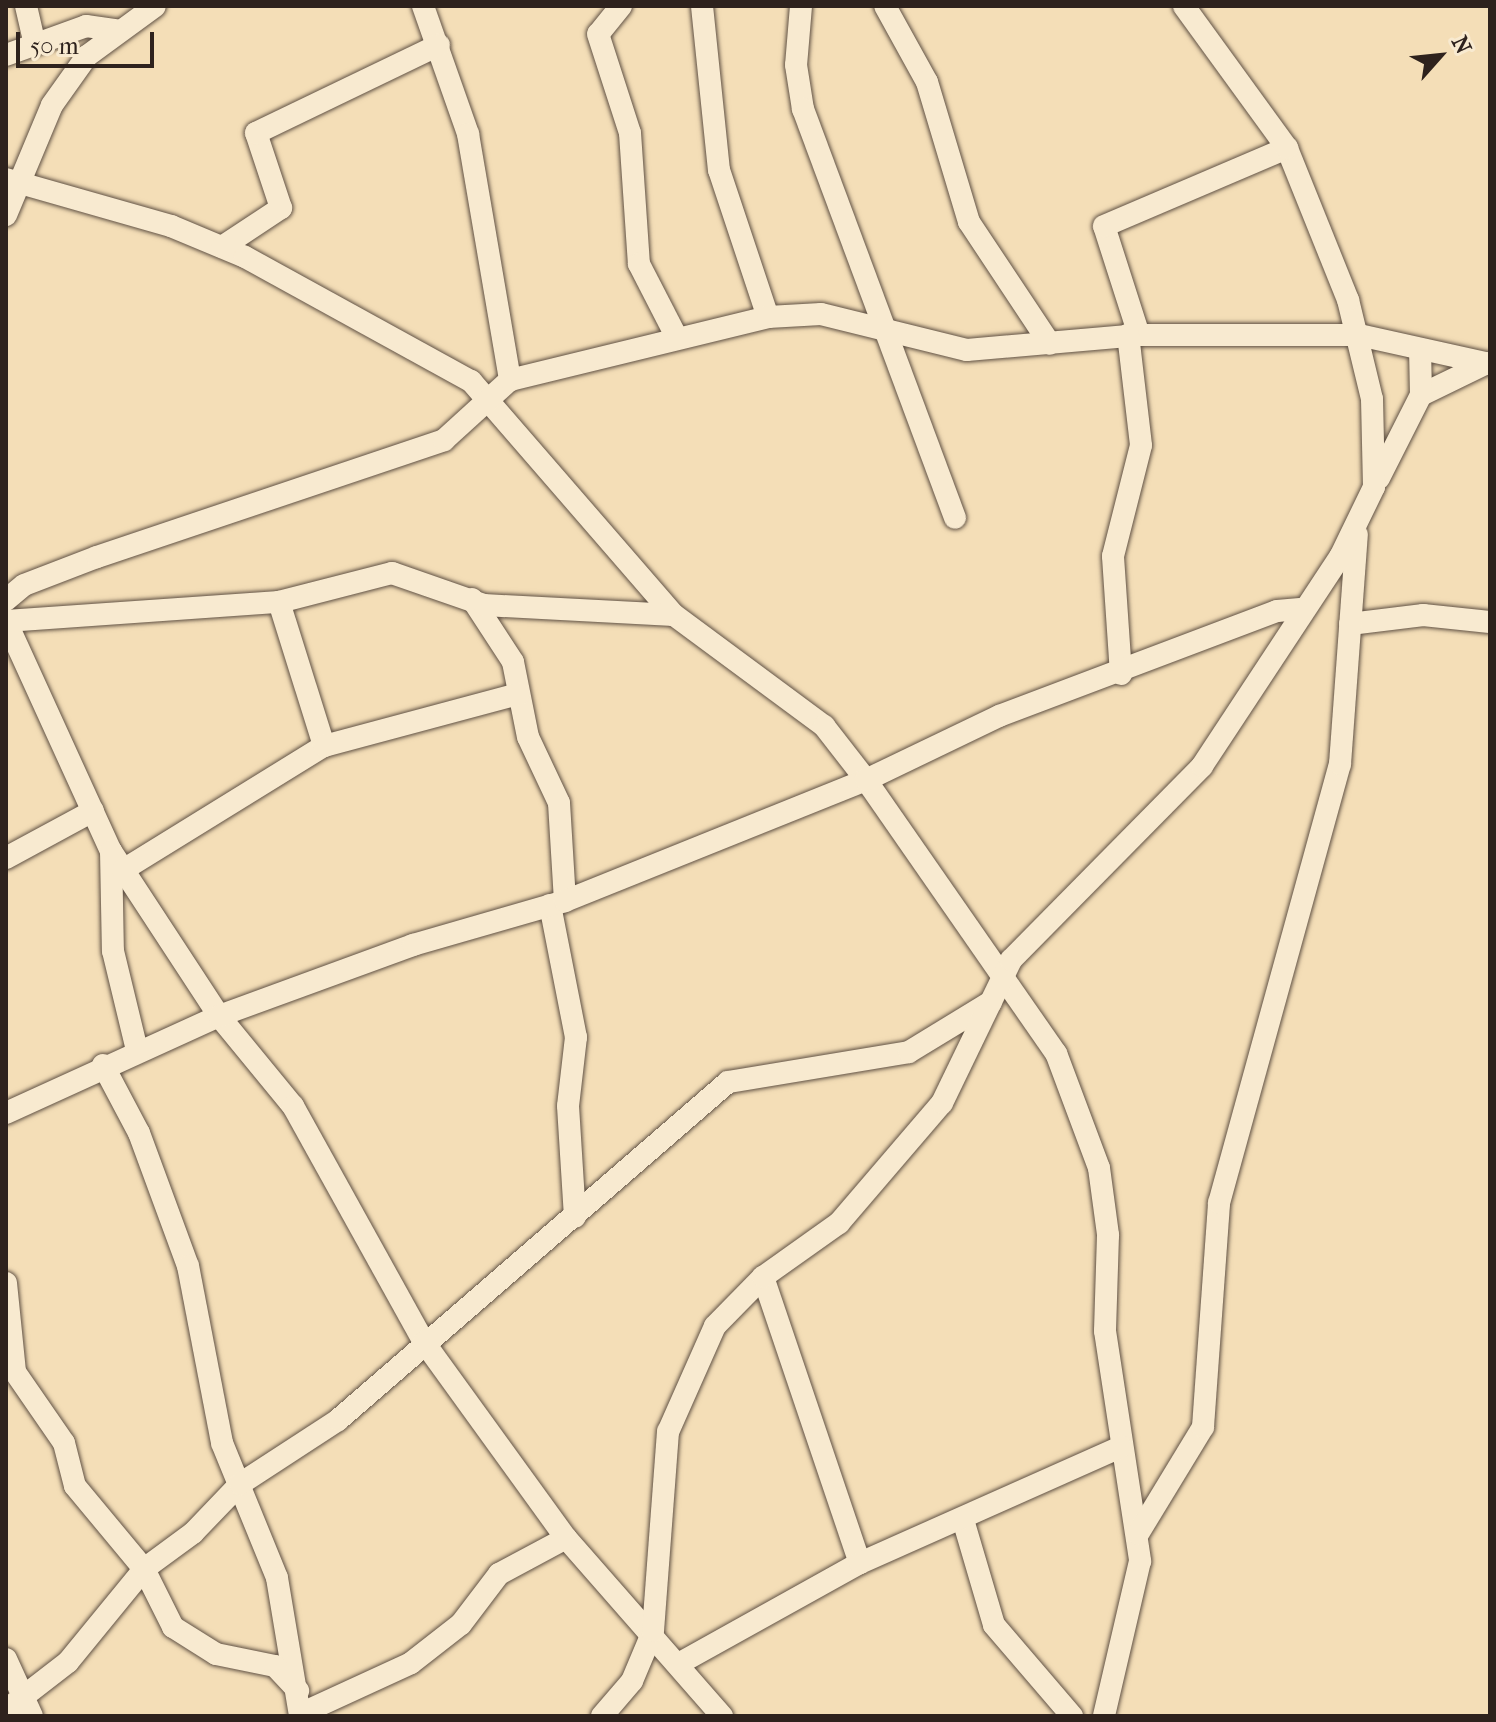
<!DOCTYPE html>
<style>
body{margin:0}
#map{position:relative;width:1496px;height:1722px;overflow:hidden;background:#f4deb7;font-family:"IM FELL French Canon",serif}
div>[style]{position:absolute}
.roads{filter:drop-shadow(0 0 2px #605144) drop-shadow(0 0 2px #605144)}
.minor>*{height:22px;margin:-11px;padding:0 11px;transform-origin:11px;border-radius:11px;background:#f8ead0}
span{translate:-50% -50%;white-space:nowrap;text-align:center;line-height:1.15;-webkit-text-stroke:6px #f8ead0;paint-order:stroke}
.frame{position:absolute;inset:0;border:8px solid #2e221d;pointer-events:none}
.north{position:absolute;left:1400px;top:16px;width:80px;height:80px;-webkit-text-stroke:6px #f8ead0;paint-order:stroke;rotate:63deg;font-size:22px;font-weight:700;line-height:32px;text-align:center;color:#2e221d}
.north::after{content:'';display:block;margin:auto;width:28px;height:36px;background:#2e221d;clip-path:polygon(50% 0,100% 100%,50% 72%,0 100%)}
.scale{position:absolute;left:16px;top:32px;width:138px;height:36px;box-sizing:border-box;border:4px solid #2e221d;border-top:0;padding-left:10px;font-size:24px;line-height:28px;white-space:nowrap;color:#2e221d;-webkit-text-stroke:6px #f8ead0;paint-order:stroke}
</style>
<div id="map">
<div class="roads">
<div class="minor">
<i style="left:26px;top:6px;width:35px;rotate:77deg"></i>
<i style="left:423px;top:6px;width:136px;rotate:70.6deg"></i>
<i style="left:468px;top:134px;width:250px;rotate:80.3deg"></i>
<i style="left:621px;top:6px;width:36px;rotate:129deg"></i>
<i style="left:598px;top:34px;width:104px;rotate:72.1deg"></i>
<i style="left:630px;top:133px;width:131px;rotate:86.1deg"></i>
<i style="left:639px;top:264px;width:83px;rotate:62.8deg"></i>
<i style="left:702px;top:6px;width:165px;rotate:84.1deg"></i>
<i style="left:719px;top:170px;width:155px;rotate:71.6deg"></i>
<i style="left:801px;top:6px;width:59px;rotate:94.8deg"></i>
<i style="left:796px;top:65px;width:45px;rotate:81deg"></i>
<i style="left:803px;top:109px;width:436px;rotate:69.6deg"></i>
<i style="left:885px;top:6px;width:87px;rotate:61.1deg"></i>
<i style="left:927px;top:82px;width:146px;rotate:73.3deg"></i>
<i style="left:969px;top:222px;width:146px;rotate:56.4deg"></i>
<i style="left:6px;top:55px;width:85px;rotate:-19.9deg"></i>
<i style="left:86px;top:26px;width:30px;rotate:8deg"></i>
<i style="left:6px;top:179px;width:172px;rotate:15.9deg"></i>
<i style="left:171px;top:226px;width:80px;rotate:22.7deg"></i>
<i style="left:245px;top:257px;width:258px;rotate:28.8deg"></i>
<i style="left:471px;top:381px;width:310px;rotate:49.1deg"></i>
<i style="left:674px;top:615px;width:187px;rotate:36.5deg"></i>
<i style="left:824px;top:726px;width:68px;rotate:52.1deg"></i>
<i style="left:866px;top:780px;width:333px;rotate:55.2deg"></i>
<i style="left:1056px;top:1053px;width:123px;rotate:69.5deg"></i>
<i style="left:1099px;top:1168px;width:68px;rotate:82.3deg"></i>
<i style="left:1108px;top:1235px;width:96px;rotate:91.8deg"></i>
<i style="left:1105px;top:1331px;width:233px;rotate:81.3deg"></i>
<i style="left:1140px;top:1561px;width:159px;rotate:103.1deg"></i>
<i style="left:6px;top:215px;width:119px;rotate:-67.3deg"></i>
<i style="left:52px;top:105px;width:60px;rotate:-54.5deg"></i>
<i style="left:87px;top:56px;width:84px;rotate:-36.3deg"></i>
<i style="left:222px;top:247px;width:71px;rotate:-33.5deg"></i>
<i style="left:281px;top:208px;width:79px;rotate:-108.4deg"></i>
<i style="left:256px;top:133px;width:203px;rotate:-25.7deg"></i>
<i style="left:1139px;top:335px;width:114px;rotate:-107.8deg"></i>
<i style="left:1104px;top:226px;width:199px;rotate:-23.1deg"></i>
<i style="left:1421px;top:395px;width:73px;rotate:-25.9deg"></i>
<i style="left:1379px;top:478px;width:93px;rotate:-63.2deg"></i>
<i style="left:1421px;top:395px;width:46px;rotate:-91.2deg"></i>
<i style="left:472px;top:599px;width:75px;rotate:56.9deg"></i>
<i style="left:513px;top:662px;width:76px;rotate:78.7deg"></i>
<i style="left:528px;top:737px;width:73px;rotate:64.8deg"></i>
<i style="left:559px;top:803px;width:98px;rotate:86.5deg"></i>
<i style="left:6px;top:600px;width:23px;rotate:-40deg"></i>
<i style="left:24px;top:585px;width:78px;rotate:-21deg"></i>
<i style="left:97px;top:557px;width:366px;rotate:-18.6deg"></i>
<i style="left:444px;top:440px;width:89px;rotate:-42.3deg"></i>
<i style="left:510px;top:380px;width:266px;rotate:-13.7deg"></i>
<i style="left:768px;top:317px;width:53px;rotate:-3.2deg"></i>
<i style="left:821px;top:314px;width:150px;rotate:13.9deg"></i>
<i style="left:967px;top:350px;width:173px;rotate:-5deg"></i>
<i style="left:1139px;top:335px;width:220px"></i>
<i style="left:1359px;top:335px;width:134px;rotate:12.5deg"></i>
<i style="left:279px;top:602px;width:151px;rotate:72.6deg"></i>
<i style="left:6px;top:621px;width:253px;rotate:65.5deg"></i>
<i style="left:111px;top:851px;width:197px;rotate:56.8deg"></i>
<i style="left:219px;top:1016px;width:117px;rotate:50.6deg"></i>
<i style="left:293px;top:1106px;width:270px;rotate:61deg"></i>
<i style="left:424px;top:1342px;width:242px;rotate:54.1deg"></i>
<i style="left:566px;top:1538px;width:237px;rotate:48.8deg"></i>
<i style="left:6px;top:621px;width:274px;rotate:-4deg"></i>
<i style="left:279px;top:602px;width:117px;rotate:-14.4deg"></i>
<i style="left:392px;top:573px;width:97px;rotate:19.2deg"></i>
<i style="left:484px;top:605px;width:190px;rotate:3deg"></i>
<i style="left:1350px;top:624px;width:74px;rotate:-7deg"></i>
<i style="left:1423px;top:615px;width:67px;rotate:6deg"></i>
<i style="left:1121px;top:674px;width:118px;rotate:-93.9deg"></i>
<i style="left:1113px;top:556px;width:114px;rotate:-75.8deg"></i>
<i style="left:1141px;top:445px;width:111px;rotate:-96.7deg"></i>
<i style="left:111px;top:851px;width:100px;rotate:88.9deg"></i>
<i style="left:113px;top:951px;width:102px;rotate:76.4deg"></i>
<i style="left:6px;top:858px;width:99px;rotate:-28.4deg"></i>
<i style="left:123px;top:870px;width:236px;rotate:-31.7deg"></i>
<i style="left:324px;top:746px;width:201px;rotate:-15deg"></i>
<i style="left:550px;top:905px;width:135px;rotate:78.9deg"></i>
<i style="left:576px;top:1037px;width:69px;rotate:96.6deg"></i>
<i style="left:568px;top:1106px;width:111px;rotate:86.4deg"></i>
<i style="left:103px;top:1065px;width:77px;rotate:62.1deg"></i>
<i style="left:139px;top:1133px;width:142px;rotate:69.8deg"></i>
<i style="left:188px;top:1266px;width:180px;rotate:79.1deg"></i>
<i style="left:222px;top:1443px;width:146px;rotate:67.8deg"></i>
<i style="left:277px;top:1578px;width:140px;rotate:80.5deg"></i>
<i style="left:6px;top:1113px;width:234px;rotate:-24.5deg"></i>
<i style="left:219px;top:1016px;width:207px;rotate:-20.1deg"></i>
<i style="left:413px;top:945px;width:158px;rotate:-16.1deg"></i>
<i style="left:565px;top:901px;width:324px;rotate:-21.9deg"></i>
<i style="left:866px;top:780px;width:148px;rotate:-25.7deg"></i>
<i style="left:999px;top:716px;width:297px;rotate:-20.7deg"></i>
<i style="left:1277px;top:611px;width:23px;rotate:-5deg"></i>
<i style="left:763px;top:1277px;width:302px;rotate:71.3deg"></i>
<i style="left:6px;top:1283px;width:89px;rotate:84.2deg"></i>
<i style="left:15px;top:1372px;width:86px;rotate:55.4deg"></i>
<i style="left:64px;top:1443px;width:44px;rotate:75.7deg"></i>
<i style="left:75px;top:1486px;width:108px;rotate:50.3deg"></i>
<i style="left:144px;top:1569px;width:65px;rotate:63.4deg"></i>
<i style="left:173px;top:1627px;width:51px;rotate:32.1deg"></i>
<i style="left:216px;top:1654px;width:60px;rotate:11.5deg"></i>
<i style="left:275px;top:1666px;width:34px;rotate:47deg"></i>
<i style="left:964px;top:1523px;width:106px;rotate:73.6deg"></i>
<i style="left:994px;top:1625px;width:120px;rotate:49.4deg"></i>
<i style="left:1138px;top:1534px;width:125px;rotate:-58.7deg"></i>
<i style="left:1203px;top:1427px;width:225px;rotate:-85.9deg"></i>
<i style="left:1219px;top:1203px;width:455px;rotate:-74.6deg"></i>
<i style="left:1340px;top:764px;width:230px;rotate:-85.8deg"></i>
<i style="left:6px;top:1659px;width:63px;rotate:65.5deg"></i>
<i style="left:680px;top:1663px;width:206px;rotate:-29.1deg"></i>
<i style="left:860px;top:1563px;width:286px;rotate:-24deg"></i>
<i style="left:6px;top:1710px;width:78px;rotate:-37.7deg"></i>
<i style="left:68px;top:1662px;width:120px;rotate:-50.7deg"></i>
<i style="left:144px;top:1569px;width:61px;rotate:-36.3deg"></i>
<i style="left:193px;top:1533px;width:68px;rotate:-46.2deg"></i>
<i style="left:240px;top:1484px;width:117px;rotate:-33.1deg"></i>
<i style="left:338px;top:1420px;width:516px;rotate:-40.91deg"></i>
<i style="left:728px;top:1082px;width:183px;rotate:-9.4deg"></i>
<i style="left:909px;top:1052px;width:96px;rotate:-31.4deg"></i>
<i style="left:309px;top:1710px;width:112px;rotate:-24.7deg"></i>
<i style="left:411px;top:1663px;width:63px;rotate:-38deg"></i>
<i style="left:461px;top:1624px;width:63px;rotate:-52.8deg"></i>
<i style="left:499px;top:1574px;width:76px;rotate:-28.2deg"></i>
<i style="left:602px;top:1716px;width:46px;rotate:-49.4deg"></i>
<i style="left:632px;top:1681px;width:54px;rotate:-67.2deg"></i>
<i style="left:653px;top:1631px;width:200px;rotate:-85.7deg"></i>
<i style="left:668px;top:1432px;width:116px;rotate:-66.1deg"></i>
<i style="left:715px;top:1326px;width:69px;rotate:-45.6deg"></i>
<i style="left:763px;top:1277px;width:93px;rotate:-35.4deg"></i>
<i style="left:839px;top:1223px;width:158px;rotate:-49.4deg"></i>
<i style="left:942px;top:1103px;width:159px;rotate:-64.2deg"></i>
<i style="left:1011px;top:960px;width:272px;rotate:-45.4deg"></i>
<i style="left:1202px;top:766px;width:250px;rotate:-56.6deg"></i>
<i style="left:1340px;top:557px;width:78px;rotate:-64.1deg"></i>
<i style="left:1374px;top:487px;width:88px;rotate:-91.3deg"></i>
<i style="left:1372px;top:399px;width:102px;rotate:-103.6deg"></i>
<i style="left:1348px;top:300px;width:164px;rotate:-111.9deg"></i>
<i style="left:1287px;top:148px;width:175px;rotate:-126deg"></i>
</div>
</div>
<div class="frame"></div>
<div class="north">N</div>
<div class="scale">50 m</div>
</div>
